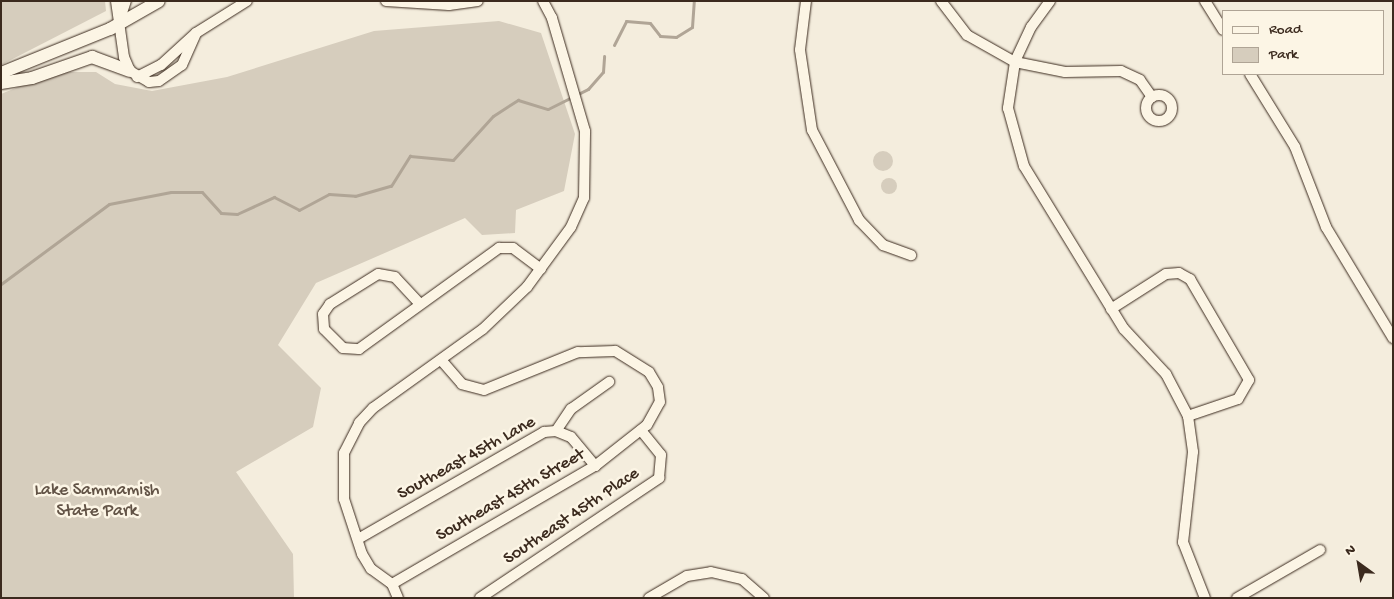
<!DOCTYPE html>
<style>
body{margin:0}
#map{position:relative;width:1394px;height:599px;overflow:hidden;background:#f4eddd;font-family:"Gochi Hand",sans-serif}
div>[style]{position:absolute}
.green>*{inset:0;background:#d6cdbd}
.round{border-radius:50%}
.stream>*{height:3px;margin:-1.5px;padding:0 1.5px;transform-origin:1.5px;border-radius:1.5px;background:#b0a596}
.roads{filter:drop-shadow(0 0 1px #3b2a1e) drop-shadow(0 0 1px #3b2a1e)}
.minor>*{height:10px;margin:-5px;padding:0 5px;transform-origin:5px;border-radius:5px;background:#fcf5e5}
.minor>.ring{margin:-5px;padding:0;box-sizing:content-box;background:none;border:10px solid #fcf5e5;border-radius:50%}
.major>*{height:12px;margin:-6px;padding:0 6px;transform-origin:6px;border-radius:6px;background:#fcf5e5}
span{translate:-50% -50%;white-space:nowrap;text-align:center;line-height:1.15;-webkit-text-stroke:5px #fcf5e5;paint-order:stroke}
.street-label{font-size:18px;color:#3b2a1e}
.park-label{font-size:18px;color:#625346}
.frame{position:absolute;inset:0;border:2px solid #3b2a1e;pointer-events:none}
.legend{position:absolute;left:1222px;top:10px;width:162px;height:65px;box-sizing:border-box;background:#fcf5e5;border:1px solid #afa495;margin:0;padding:6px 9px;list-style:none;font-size:15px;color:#3b2a1e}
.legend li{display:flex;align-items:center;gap:10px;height:25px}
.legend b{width:25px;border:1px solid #afa495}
.north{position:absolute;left:1334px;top:539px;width:50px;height:50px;-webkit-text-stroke:4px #fcf5e5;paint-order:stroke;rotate:328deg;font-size:14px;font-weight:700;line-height:20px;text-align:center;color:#3b2a1e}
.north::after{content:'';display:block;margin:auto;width:18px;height:22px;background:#3b2a1e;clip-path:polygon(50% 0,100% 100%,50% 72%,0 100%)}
</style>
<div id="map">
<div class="green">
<i style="clip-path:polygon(1px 1px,105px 1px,106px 11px,1px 65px)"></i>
<i style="clip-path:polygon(499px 21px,541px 33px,575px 134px,564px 191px,516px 210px,515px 233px,482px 235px,465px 218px,316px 283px,278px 345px,321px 388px,313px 427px,236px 472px,293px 554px,294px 598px,1px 598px,1px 94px,55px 72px,96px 72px,115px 84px,152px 91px,227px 77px,374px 31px)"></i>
<i class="round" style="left:873px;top:151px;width:20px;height:20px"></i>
<i class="round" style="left:881px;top:178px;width:16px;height:16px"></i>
</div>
<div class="stream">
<i style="left:614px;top:45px;width:27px;rotate:-63deg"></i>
<i style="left:626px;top:21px;width:24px;rotate:5deg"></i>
<i style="left:650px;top:23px;width:16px;rotate:52deg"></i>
<i style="left:660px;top:36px;width:16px;rotate:4deg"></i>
<i style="left:676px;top:37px;width:19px;rotate:-32deg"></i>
<i style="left:692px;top:27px;width:26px;rotate:-86deg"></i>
<i style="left:1px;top:284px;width:134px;rotate:-36.5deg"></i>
<i style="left:109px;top:204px;width:63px;rotate:-11deg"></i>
<i style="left:171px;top:192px;width:31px"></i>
<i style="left:202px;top:192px;width:28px;rotate:48deg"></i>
<i style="left:221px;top:213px;width:16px;rotate:4deg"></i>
<i style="left:237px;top:214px;width:41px;rotate:-24.7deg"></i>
<i style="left:274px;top:197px;width:28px;rotate:27deg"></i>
<i style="left:299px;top:210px;width:34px;rotate:-28deg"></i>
<i style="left:329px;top:194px;width:26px;rotate:4deg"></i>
<i style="left:355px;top:196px;width:37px;rotate:-16deg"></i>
<i style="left:391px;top:186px;width:36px;rotate:-58deg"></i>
<i style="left:410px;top:156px;width:43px;rotate:5.3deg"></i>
<i style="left:453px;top:160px;width:59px;rotate:-47.7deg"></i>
<i style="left:493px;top:116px;width:30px;rotate:-33deg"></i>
<i style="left:518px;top:100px;width:31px;rotate:17deg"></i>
<i style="left:548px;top:109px;width:45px;rotate:-26.6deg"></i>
<i style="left:588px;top:89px;width:23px;rotate:-49deg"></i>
<i style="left:603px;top:72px;width:16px;rotate:-86deg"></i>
</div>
<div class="roads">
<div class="minor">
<i style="left:116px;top:1px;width:57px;rotate:81.9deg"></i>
<i style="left:124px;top:57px;width:15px;rotate:67deg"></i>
<i style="left:130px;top:71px;width:22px;rotate:30deg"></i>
<i style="left:149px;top:82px;width:10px;rotate:-6deg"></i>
<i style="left:159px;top:81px;width:28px;rotate:-35deg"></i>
<i style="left:182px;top:65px;width:35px;rotate:-66deg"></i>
<i style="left:386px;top:1px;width:63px;rotate:3.6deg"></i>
<i style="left:449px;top:5px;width:29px;rotate:-8deg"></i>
<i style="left:806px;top:1px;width:49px;rotate:97deg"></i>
<i style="left:800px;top:50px;width:81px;rotate:81.5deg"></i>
<i style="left:812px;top:130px;width:102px;rotate:62.4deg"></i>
<i style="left:859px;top:220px;width:35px;rotate:46deg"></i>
<i style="left:883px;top:245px;width:30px;rotate:20deg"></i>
<i style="left:941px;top:1px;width:43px;rotate:52.6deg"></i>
<i style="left:967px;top:35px;width:55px;rotate:29.4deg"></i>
<i style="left:1015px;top:62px;width:47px;rotate:98.7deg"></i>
<i style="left:1008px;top:108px;width:60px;rotate:74.6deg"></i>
<i style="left:1024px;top:166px;width:191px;rotate:58.5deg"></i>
<i style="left:1124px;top:329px;width:62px;rotate:47deg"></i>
<i style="left:1166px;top:374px;width:47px;rotate:62.4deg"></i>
<i style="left:1188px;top:416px;width:36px;rotate:82deg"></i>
<i style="left:1193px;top:452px;width:91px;rotate:96.3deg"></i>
<i style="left:1183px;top:542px;width:60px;rotate:68.6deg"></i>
<i style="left:1050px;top:1px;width:32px;rotate:126deg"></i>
<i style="left:1031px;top:27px;width:38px;rotate:115deg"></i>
<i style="left:1015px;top:62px;width:51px;rotate:11.3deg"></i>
<i style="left:1065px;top:72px;width:56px;rotate:-1deg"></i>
<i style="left:1121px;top:71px;width:21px;rotate:25deg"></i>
<i style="left:1140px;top:80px;width:21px;rotate:55deg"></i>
<i style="left:1205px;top:1px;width:34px;rotate:58deg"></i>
<i style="left:120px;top:19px;width:19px;rotate:-72deg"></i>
<i style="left:1250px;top:74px;width:86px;rotate:58.3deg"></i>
<i style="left:1295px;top:147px;width:86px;rotate:68.8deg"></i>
<i style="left:1326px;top:227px;width:130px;rotate:58.9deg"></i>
<i style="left:137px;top:77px;width:27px;rotate:-27deg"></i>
<i style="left:161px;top:65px;width:47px;rotate:-42.4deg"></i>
<i style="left:196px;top:33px;width:60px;rotate:-32.1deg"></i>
<i class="ring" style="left:1146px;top:95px;width:16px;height:16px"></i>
<i style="left:420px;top:304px;width:37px;rotate:-133deg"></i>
<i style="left:395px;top:277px;width:17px;rotate:-170deg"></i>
<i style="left:378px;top:274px;width:57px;rotate:148deg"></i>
<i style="left:330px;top:304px;width:12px;rotate:125deg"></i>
<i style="left:323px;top:314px;width:15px;rotate:86deg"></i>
<i style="left:324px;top:329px;width:27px;rotate:45deg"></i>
<i style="left:343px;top:348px;width:16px;rotate:4deg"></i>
<i style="left:359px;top:349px;width:173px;rotate:-35.8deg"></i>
<i style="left:499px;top:248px;width:14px"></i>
<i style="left:513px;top:248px;width:35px;rotate:37deg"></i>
<i style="left:1111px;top:309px;width:65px;rotate:-32.5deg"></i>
<i style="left:1166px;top:274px;width:13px;rotate:-4deg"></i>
<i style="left:1179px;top:273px;width:13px;rotate:29deg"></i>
<i style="left:1190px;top:279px;width:117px;rotate:59.7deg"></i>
<i style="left:1249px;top:380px;width:22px;rotate:120deg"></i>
<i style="left:1238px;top:399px;width:53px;rotate:161.2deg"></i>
<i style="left:556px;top:431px;width:16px;rotate:22deg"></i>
<i style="left:571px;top:437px;width:38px;rotate:50deg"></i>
<i style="left:358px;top:539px;width:215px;rotate:-29.9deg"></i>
<i style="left:544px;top:432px;width:12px;rotate:-5deg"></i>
<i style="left:556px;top:431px;width:27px;rotate:-56deg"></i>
<i style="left:571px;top:409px;width:47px;rotate:-35.4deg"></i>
<i style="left:392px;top:584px;width:235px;rotate:-30.2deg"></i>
<i style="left:595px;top:466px;width:66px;rotate:-38.3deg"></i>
<i style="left:647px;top:425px;width:26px;rotate:-61deg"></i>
<i style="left:660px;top:402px;width:15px;rotate:-98deg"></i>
<i style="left:658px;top:387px;width:17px;rotate:-121deg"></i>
<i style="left:649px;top:372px;width:40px;rotate:-148deg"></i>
<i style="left:615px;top:351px;width:37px;rotate:178deg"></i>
<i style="left:578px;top:352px;width:101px;rotate:158deg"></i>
<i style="left:484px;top:390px;width:23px;rotate:-165deg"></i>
<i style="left:462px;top:384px;width:32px;rotate:-131deg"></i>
<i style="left:398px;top:598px;width:15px;rotate:-113deg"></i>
<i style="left:392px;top:584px;width:26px;rotate:-144deg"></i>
<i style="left:371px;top:569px;width:17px;rotate:-121deg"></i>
<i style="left:362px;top:554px;width:58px;rotate:-108.1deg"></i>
<i style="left:344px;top:499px;width:46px;rotate:-90deg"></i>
<i style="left:344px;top:453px;width:34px;rotate:-63deg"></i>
<i style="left:359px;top:423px;width:21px;rotate:-47deg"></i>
<i style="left:373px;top:408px;width:135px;rotate:-35.7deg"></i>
<i style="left:483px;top:329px;width:61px;rotate:-43.7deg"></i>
<i style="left:527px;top:287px;width:74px;rotate:-53.7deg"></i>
<i style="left:571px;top:227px;width:32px;rotate:-66deg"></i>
<i style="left:584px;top:198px;width:67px;rotate:-89.1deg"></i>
<i style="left:585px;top:131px;width:118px;rotate:-106.3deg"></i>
<i style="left:552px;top:18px;width:19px;rotate:-118deg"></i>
<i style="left:480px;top:598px;width:216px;rotate:-33.8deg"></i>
<i style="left:659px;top:478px;width:23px;rotate:-85deg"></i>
<i style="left:661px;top:455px;width:32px;rotate:-129deg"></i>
<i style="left:649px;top:598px;width:44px;rotate:-30.1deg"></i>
<i style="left:687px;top:576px;width:24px;rotate:-9deg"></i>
<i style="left:711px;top:572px;width:32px;rotate:13deg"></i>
<i style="left:742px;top:579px;width:29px;rotate:41deg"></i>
<i style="left:1237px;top:598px;width:96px;rotate:-30deg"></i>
</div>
<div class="major">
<i style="left:1px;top:73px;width:118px;rotate:-22deg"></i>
<i style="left:110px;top:29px;width:56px;rotate:-29.7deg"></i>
<i style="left:1px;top:83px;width:31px;rotate:-9deg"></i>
<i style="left:32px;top:78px;width:64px;rotate:-19.3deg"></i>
<i style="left:92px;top:57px;width:40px;rotate:20.2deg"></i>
</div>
</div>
<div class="street-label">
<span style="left:467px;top:459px;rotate:-29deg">Southeast 45th Lane</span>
<span style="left:511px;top:496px;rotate:-30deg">Southeast 45th Street</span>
<span style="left:572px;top:517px;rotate:-34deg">Southeast 45th Place</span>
</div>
<div class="park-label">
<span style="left:97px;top:502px">Lake Sammamish<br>State Park</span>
</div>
<div class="frame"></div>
<ul class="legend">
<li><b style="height:6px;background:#fcf5e5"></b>Road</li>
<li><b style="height:14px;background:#d6cdbd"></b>Park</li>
</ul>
<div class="north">N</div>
</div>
